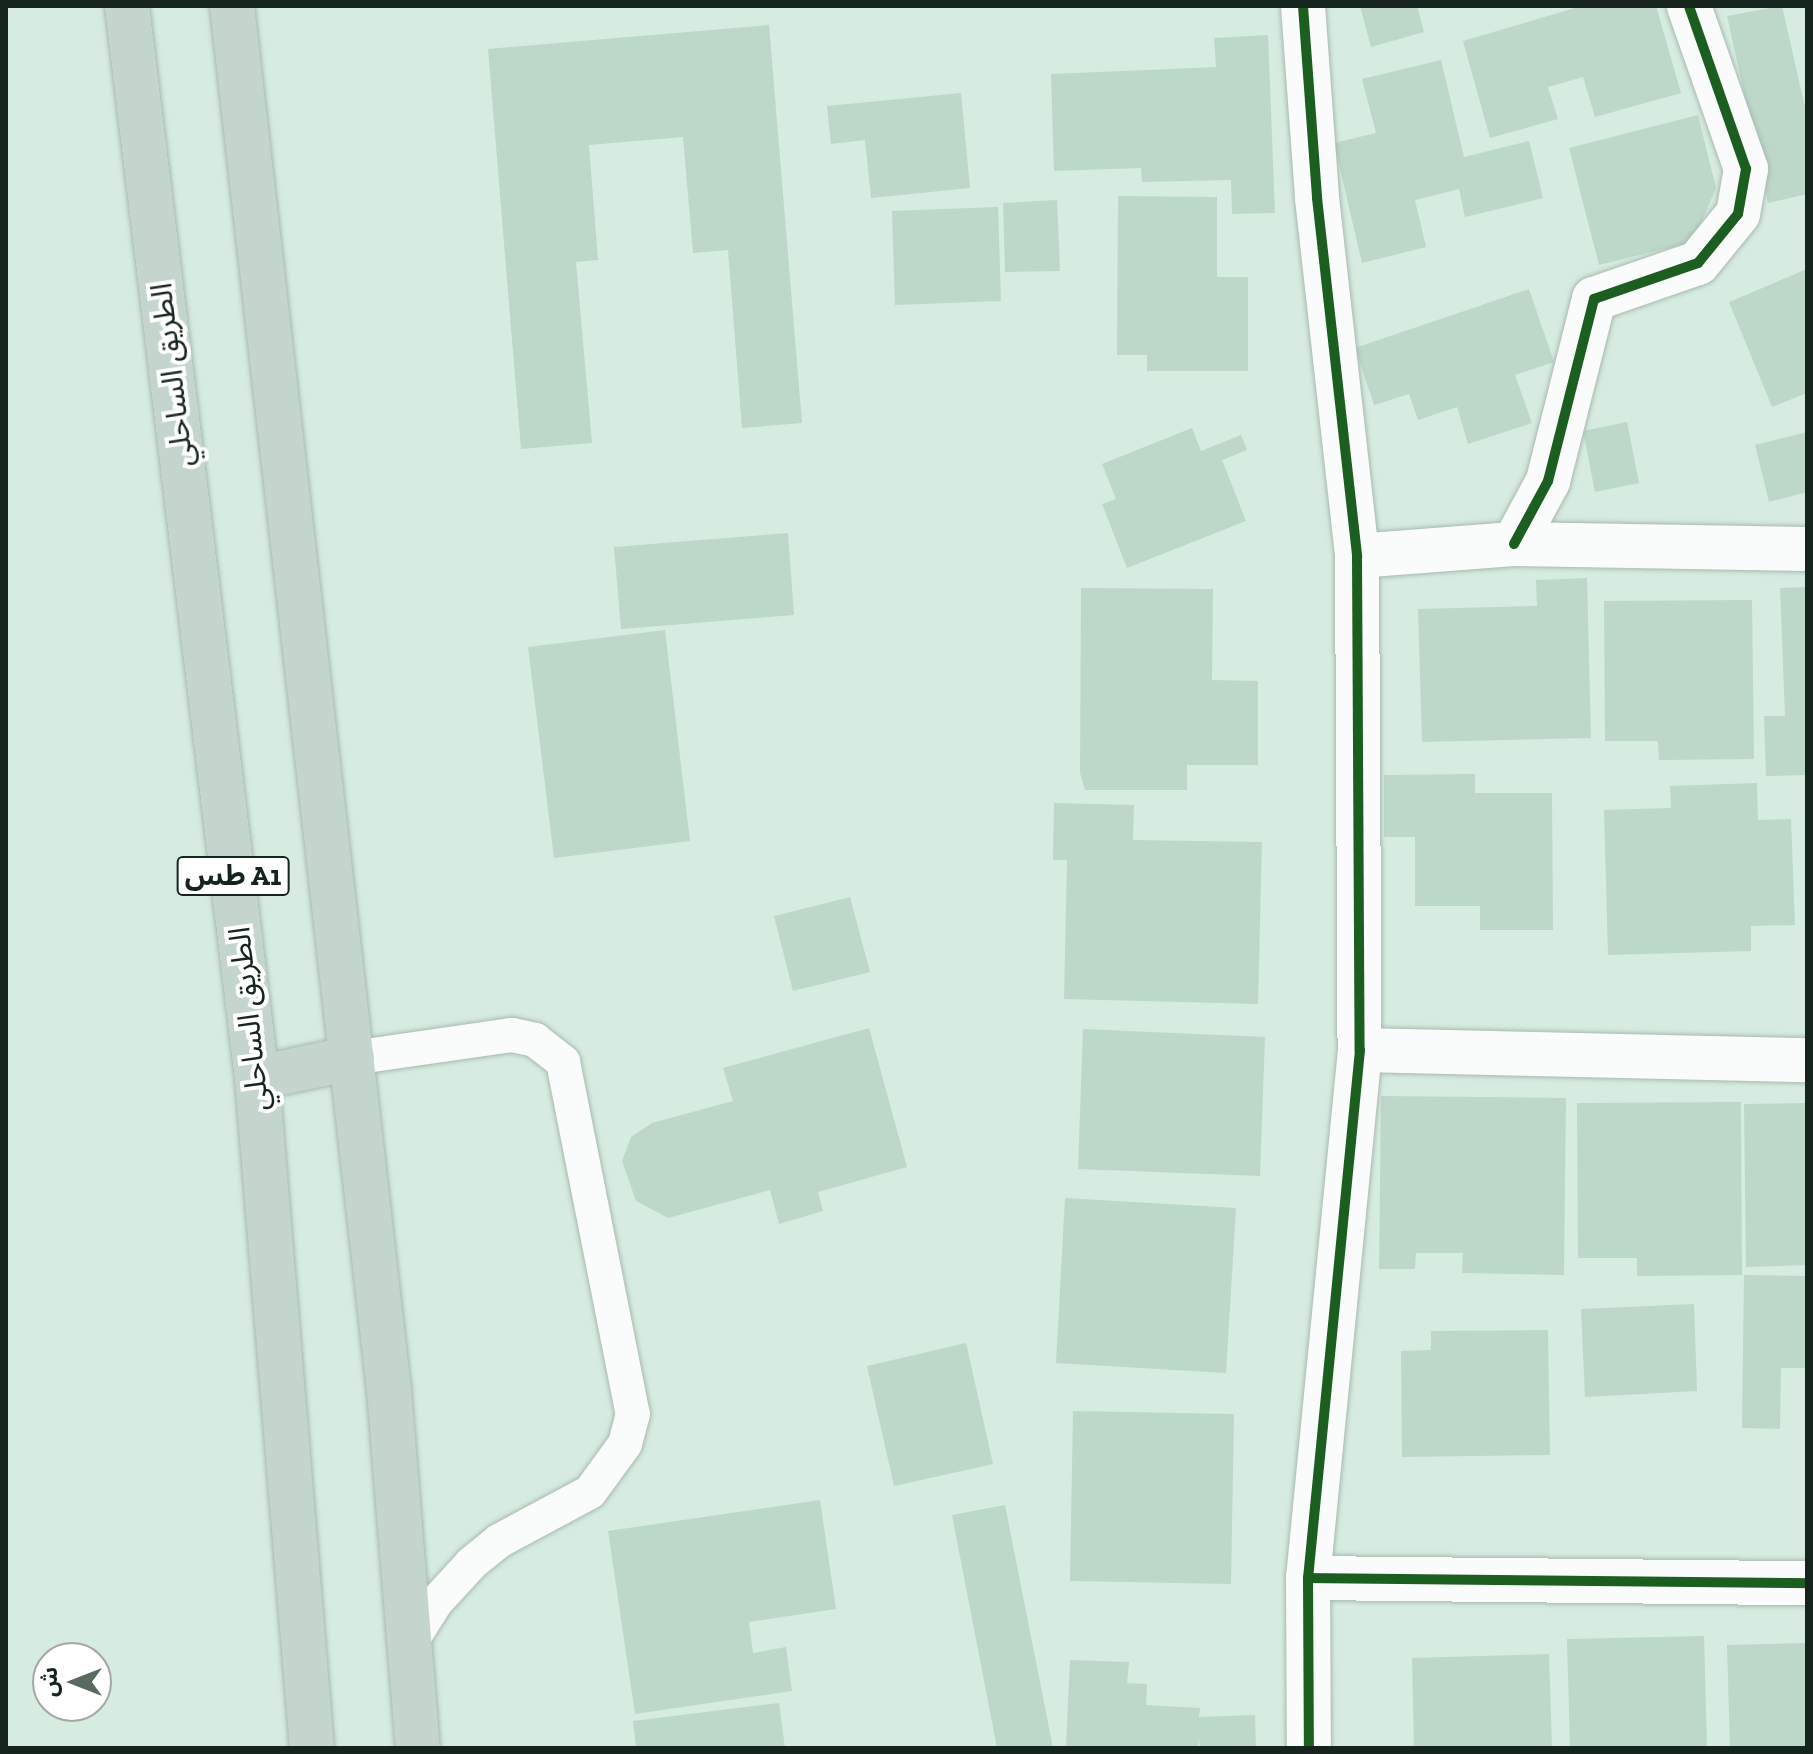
<!DOCTYPE html>
<meta charset="utf-8">
<style>
body{margin:0}
#map{position:relative;width:1813px;height:1754px;overflow:hidden;background:#d6ece0;font-family:"Zilla Slab","Noto Sans Arabic",serif}
div>[style]{position:absolute}
.building>*{inset:0;background:#bdd7c9}
.roads{filter:drop-shadow(0 0 2px #a8b9b0) drop-shadow(0 0 2px #a8b9b0)}
.lane>*{height:34px;margin:-17px;padding:0 17px;transform-origin:17px;border-radius:17px;background:#f9fcfa}
.street>*{height:44px;margin:-22px;padding:0 22px;transform-origin:22px;border-radius:22px;background:#f9fcfa}
.highway>*{height:44px;margin:-22px;padding:0 22px;transform-origin:22px;border-radius:22px;background:#c3d5cd}
.cycleway>*{height:10px;margin:-5px;padding:0 5px;transform-origin:5px;border-radius:5px;background:#1b5e20}
span{translate:-50% -50%;white-space:nowrap;text-align:center;line-height:1.15;-webkit-text-stroke:8px #fff;paint-order:stroke}
.shield-label span{padding:2px 6px;background:#fff;border:2px solid;border-radius:6px;-webkit-text-stroke-width:0}
.shield-label{font-size:28px;color:#15241c;font-weight:700}
.street-label{font-size:30px;color:#15241c}
.frame{position:absolute;inset:0;border:8px solid #15241c;pointer-events:none}
.north{position:absolute;left:32px;top:1642px;width:80px;height:80px;box-sizing:border-box;background:#fff;border:2px solid #a1a7a4;border-radius:50%;rotate:270deg;font-size:22px;font-weight:700;line-height:32px;text-align:center;color:#15241c}
.north::after{content:'';display:block;margin:auto;width:28px;height:36px;background:#596a61;clip-path:polygon(50% 0,100% 100%,50% 72%,0 100%)}
</style>
<div id="map">
<div class="building">
<i style="clip-path:polygon(1360px 6px,1417px 6px,1424px 32px,1371px 47px)"></i>
<i style="clip-path:polygon(1582px 6px,1656px 6px,1681px 93px,1595px 117px,1583px 77px,1548px 87px,1558px 119px,1490px 138px,1463px 41px)"></i>
<i style="clip-path:polygon(1782px 6px,1807px 116px,1807px 194px,1768px 203px,1727px 16px)"></i>
<i style="clip-path:polygon(769px 25px,802px 423px,742px 428px,728px 250px,693px 253px,683px 137px,589px 145px,598px 260px,576px 262px,592px 443px,521px 449px,488px 49px)"></i>
<i style="clip-path:polygon(1268px 35px,1275px 213px,1232px 214px,1231px 180px,1142px 182px,1141px 168px,1054px 171px,1051px 74px,1216px 67px,1214px 38px)"></i>
<i style="clip-path:polygon(1441px 60px,1464px 157px,1529px 141px,1543px 198px,1465px 217px,1459px 189px,1415px 200px,1426px 247px,1362px 263px,1334px 143px,1376px 133px,1362px 79px)"></i>
<i style="clip-path:polygon(961px 93px,970px 188px,871px 198px,865px 140px,831px 144px,827px 106px)"></i>
<i style="clip-path:polygon(1698px 115px,1716px 188px,1693px 242px,1599px 265px,1569px 148px)"></i>
<i style="clip-path:polygon(1118px 196px,1217px 197px,1217px 277px,1248px 277px,1248px 371px,1147px 371px,1147px 355px,1117px 355px)"></i>
<i style="clip-path:polygon(1057px 200px,1060px 271px,1005px 272px,1003px 203px)"></i>
<i style="clip-path:polygon(998px 207px,1001px 301px,895px 305px,892px 211px)"></i>
<i style="clip-path:polygon(1807px 269px,1807px 393px,1772px 407px,1729px 302px)"></i>
<i style="clip-path:polygon(1529px 289px,1554px 362px,1515px 375px,1532px 423px,1468px 444px,1457px 407px,1418px 420px,1409px 394px,1374px 405px,1355px 348px)"></i>
<i style="clip-path:polygon(1627px 422px,1639px 483px,1595px 492px,1583px 431px)"></i>
<i style="clip-path:polygon(1192px 428px,1201px 451px,1241px 435px,1247px 450px,1222px 460px,1246px 521px,1127px 568px,1102px 504px,1116px 499px,1102px 464px)"></i>
<i style="clip-path:polygon(1807px 432px,1807px 492px,1769px 502px,1755px 445px)"></i>
<i style="clip-path:polygon(788px 533px,794px 615px,621px 629px,614px 547px)"></i>
<i style="clip-path:polygon(1587px 578px,1591px 738px,1422px 742px,1418px 609px,1537px 606px,1536px 580px)"></i>
<i style="clip-path:polygon(1807px 587px,1807px 775px,1766px 776px,1764px 716px,1785px 716px,1780px 588px)"></i>
<i style="clip-path:polygon(1081px 588px,1213px 589px,1212px 680px,1258px 681px,1258px 765px,1187px 765px,1187px 790px,1085px 790px,1080px 773px)"></i>
<i style="clip-path:polygon(1752px 600px,1754px 759px,1659px 760px,1658px 741px,1605px 741px,1604px 601px)"></i>
<i style="clip-path:polygon(665px 630px,690px 841px,554px 858px,528px 647px)"></i>
<i style="clip-path:polygon(1475px 774px,1475px 793px,1552px 793px,1553px 930px,1480px 930px,1480px 906px,1415px 906px,1415px 837px,1384px 837px,1384px 775px)"></i>
<i style="clip-path:polygon(1757px 783px,1758px 820px,1791px 819px,1795px 925px,1751px 926px,1751px 951px,1608px 955px,1604px 810px,1671px 808px,1670px 786px)"></i>
<i style="clip-path:polygon(1054px 803px,1134px 805px,1133px 840px,1262px 842px,1258px 1004px,1064px 999px,1067px 860px,1053px 860px)"></i>
<i style="clip-path:polygon(850px 897px,870px 972px,793px 991px,774px 916px)"></i>
<i style="clip-path:polygon(869px 1028px,907px 1167px,818px 1192px,823px 1211px,779px 1224px,770px 1190px,668px 1218px,636px 1201px,622px 1161px,631px 1137px,652px 1123px,733px 1101px,723px 1068px)"></i>
<i style="clip-path:polygon(1083px 1029px,1265px 1037px,1260px 1176px,1078px 1169px)"></i>
<i style="clip-path:polygon(1381px 1096px,1566px 1098px,1564px 1275px,1462px 1273px,1463px 1253px,1416px 1253px,1415px 1269px,1379px 1269px)"></i>
<i style="clip-path:polygon(1741px 1102px,1742px 1275px,1637px 1276px,1637px 1258px,1578px 1258px,1577px 1103px)"></i>
<i style="clip-path:polygon(1807px 1103px,1807px 1265px,1746px 1267px,1744px 1104px)"></i>
<i style="clip-path:polygon(1065px 1198px,1236px 1208px,1226px 1373px,1056px 1363px)"></i>
<i style="clip-path:polygon(1744px 1275px,1807px 1276px,1807px 1368px,1781px 1368px,1780px 1429px,1742px 1428px)"></i>
<i style="clip-path:polygon(1694px 1304px,1697px 1391px,1585px 1397px,1581px 1309px)"></i>
<i style="clip-path:polygon(1548px 1330px,1550px 1455px,1402px 1457px,1401px 1351px,1431px 1350px,1431px 1331px)"></i>
<i style="clip-path:polygon(966px 1343px,993px 1464px,894px 1486px,867px 1366px)"></i>
<i style="clip-path:polygon(1073px 1411px,1234px 1414px,1231px 1584px,1070px 1581px)"></i>
<i style="clip-path:polygon(820px 1500px,836px 1609px,749px 1622px,753px 1653px,786px 1647px,792px 1691px,635px 1714px,608px 1531px)"></i>
<i style="clip-path:polygon(1005px 1505px,1053px 1748px,997px 1748px,952px 1515px)"></i>
<i style="clip-path:polygon(1704px 1636px,1707px 1748px,1570px 1748px,1567px 1639px)"></i>
<i style="clip-path:polygon(1807px 1643px,1807px 1748px,1730px 1748px,1727px 1645px)"></i>
<i style="clip-path:polygon(1549px 1654px,1552px 1748px,1414px 1748px,1412px 1658px)"></i>
<i style="clip-path:polygon(1070px 1660px,1129px 1662px,1127px 1683px,1147px 1684px,1146px 1705px,1200px 1708px,1199px 1717px,1255px 1715px,1256px 1748px,1200px 1748px,1199px 1738px,1198px 1748px,1066px 1746px)"></i>
<i style="clip-path:polygon(779px 1703px,785px 1748px,636px 1748px,633px 1721px)"></i>
</div>
<div class="roads">
<div class="lane">
<i style="left:352px;top:1058px;width:162px;rotate:-8.2deg"></i>
<i style="left:512px;top:1035px;width:24px;rotate:12deg"></i>
<i style="left:535px;top:1040px;width:36px;rotate:38deg"></i>
<i style="left:563px;top:1062px;width:359px;rotate:78.8deg"></i>
<i style="left:633px;top:1414px;width:31px;rotate:105deg"></i>
<i style="left:625px;top:1444px;width:59px;rotate:126.1deg"></i>
<i style="left:590px;top:1492px;width:103px;rotate:151.7deg"></i>
<i style="left:499px;top:1541px;width:36px;rotate:141deg"></i>
<i style="left:471px;top:1564px;width:52px;rotate:132.6deg"></i>
<i style="left:436px;top:1602px;width:51px;rotate:122.1deg"></i>
</div>
<div class="street">
<i style="left:1303px;top:6px;width:193px;rotate:85.8deg"></i>
<i style="left:1317px;top:198px;width:360px;rotate:83.6deg"></i>
<i style="left:1357px;top:556px;width:494px;rotate:89.7deg"></i>
<i style="left:1360px;top:1050px;width:531px;rotate:95.62deg"></i>
<i style="left:1308px;top:1578px;width:170px;rotate:89.7deg"></i>
<i style="left:1514px;top:544px;width:72px;rotate:-61.6deg"></i>
<i style="left:1548px;top:481px;width:188px;rotate:-75.8deg"></i>
<i style="left:1594px;top:299px;width:110px;rotate:-19.1deg"></i>
<i style="left:1698px;top:263px;width:63px;rotate:-50.8deg"></i>
<i style="left:1738px;top:214px;width:46px;rotate:-79.9deg"></i>
<i style="left:1746px;top:169px;width:173px;rotate:-109.3deg"></i>
<i style="left:1357px;top:556px;width:157px;rotate:-4.4deg"></i>
<i style="left:1514px;top:544px;width:293px;rotate:1deg"></i>
<i style="left:1360px;top:1050px;width:447px;rotate:1.3deg"></i>
<i style="left:1308px;top:1578px;width:499px;rotate:0.6deg"></i>
</div>
<div class="highway">
<i style="left:127px;top:6px;width:1080px;rotate:83.09deg"></i>
<i style="left:257px;top:1078px;width:672px;rotate:85.31deg"></i>
<i style="left:232px;top:6px;width:1393px;rotate:83.53deg"></i>
<i style="left:389px;top:1390px;width:359px;rotate:85.4deg"></i>
<i style="left:257px;top:1078px;width:97px;rotate:-11.9deg"></i>
</div>
</div>
<div class="cycleway">
<i style="left:1303px;top:6px;width:193px;rotate:85.8deg"></i>
<i style="left:1317px;top:198px;width:360px;rotate:83.6deg"></i>
<i style="left:1357px;top:556px;width:494px;rotate:89.7deg"></i>
<i style="left:1360px;top:1050px;width:531px;rotate:95.62deg"></i>
<i style="left:1308px;top:1578px;width:170px;rotate:89.7deg"></i>
<i style="left:1514px;top:544px;width:72px;rotate:-61.6deg"></i>
<i style="left:1548px;top:481px;width:188px;rotate:-75.8deg"></i>
<i style="left:1594px;top:299px;width:110px;rotate:-19.1deg"></i>
<i style="left:1698px;top:263px;width:63px;rotate:-50.8deg"></i>
<i style="left:1738px;top:214px;width:46px;rotate:-79.9deg"></i>
<i style="left:1746px;top:169px;width:173px;rotate:-109.3deg"></i>
<i style="left:1308px;top:1578px;width:499px;rotate:0.6deg"></i>
</div>
<div class="shield-label">
<span style="left:233px;top:876px">طس A1</span>
</div>
<div class="street-label">
<span style="left:172px;top:375px;rotate:-97deg">الطريق الساحلي</span>
<span style="left:249px;top:1019px;rotate:-96deg">الطريق الساحلي</span>
</div>
<div class="frame"></div>
<div class="north">ش</div>
</div>
